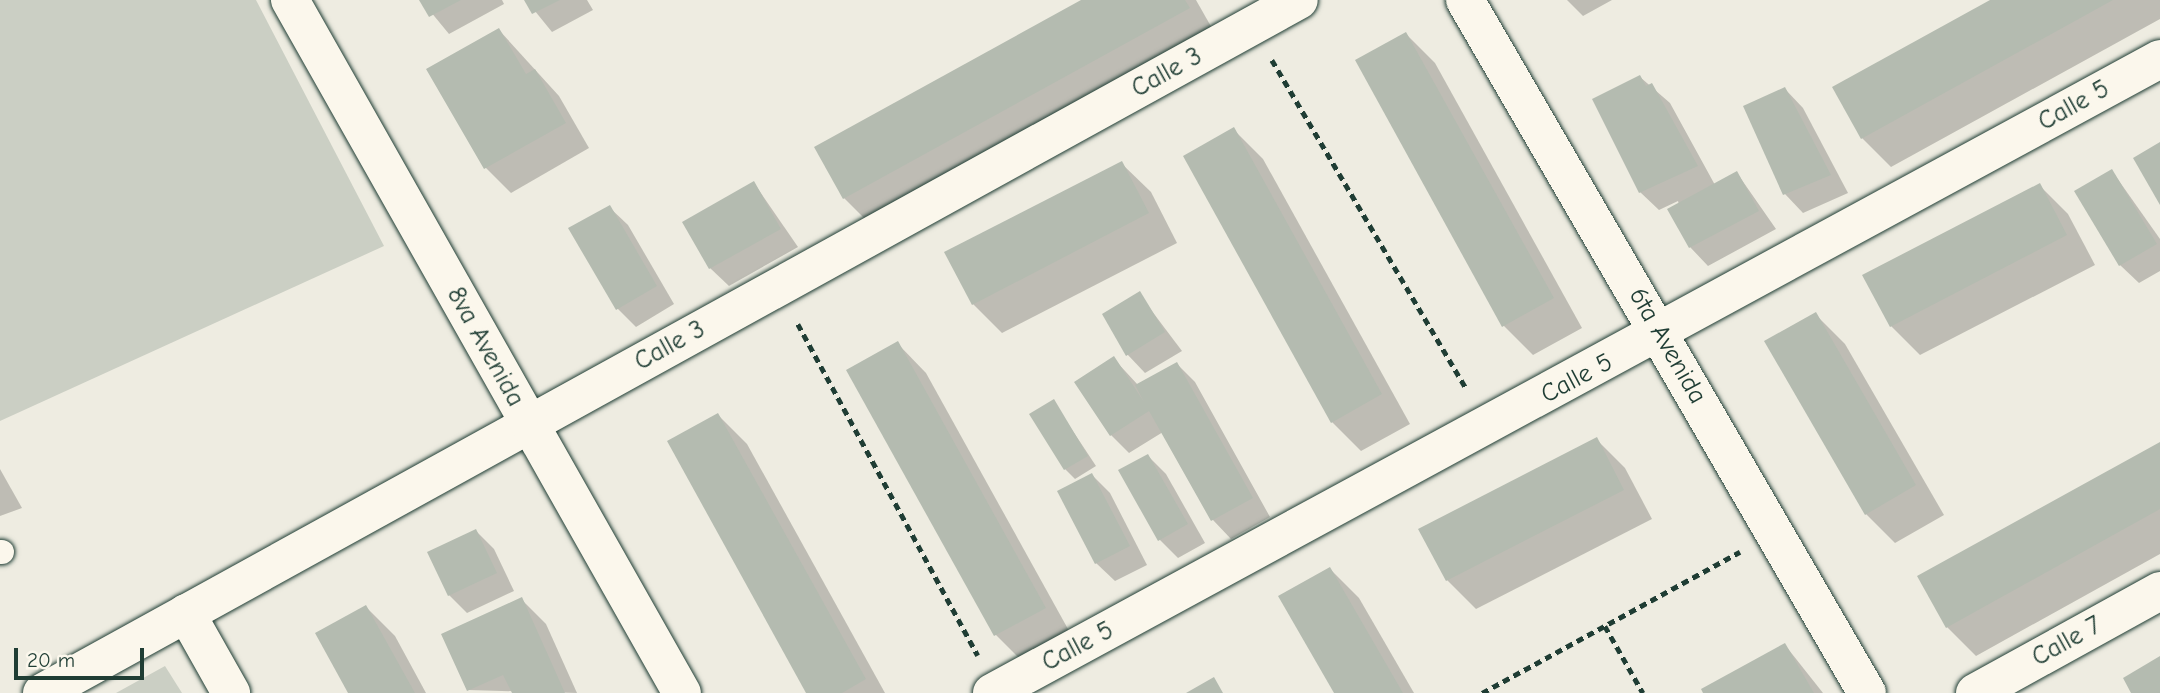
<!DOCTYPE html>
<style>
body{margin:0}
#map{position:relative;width:2160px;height:693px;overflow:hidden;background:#eeece1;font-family:"Comic Neue",sans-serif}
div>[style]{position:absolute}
.green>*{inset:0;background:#cbcfc4}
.shadow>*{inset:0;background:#0003}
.building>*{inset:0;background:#b4bbb0}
.path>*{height:4.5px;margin-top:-2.25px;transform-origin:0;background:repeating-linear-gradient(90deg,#1f3d34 0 7px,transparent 0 12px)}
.roads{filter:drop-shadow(0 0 2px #1f3d34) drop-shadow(0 0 2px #1f3d34)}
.service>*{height:24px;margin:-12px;padding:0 12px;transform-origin:12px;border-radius:12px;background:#fbf7ec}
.minor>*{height:38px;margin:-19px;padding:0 19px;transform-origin:19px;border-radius:19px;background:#fbf7ec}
.tertiary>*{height:38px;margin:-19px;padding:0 19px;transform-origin:19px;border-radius:19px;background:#fbf7ec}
span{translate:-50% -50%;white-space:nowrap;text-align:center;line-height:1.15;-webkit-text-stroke:5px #fbf7ec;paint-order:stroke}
.street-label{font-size:26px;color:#1f3d34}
.scale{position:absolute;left:14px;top:648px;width:130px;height:32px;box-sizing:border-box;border:4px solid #1f3d34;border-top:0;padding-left:9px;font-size:21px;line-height:24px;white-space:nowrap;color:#1f3d34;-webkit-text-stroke:5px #fbf7ec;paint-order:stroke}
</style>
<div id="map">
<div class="green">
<i style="clip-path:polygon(0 0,256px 0,384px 246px,0 421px)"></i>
<i style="clip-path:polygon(165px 666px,182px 693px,116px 693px)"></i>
</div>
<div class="shadow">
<i style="clip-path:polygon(421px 0,502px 0,504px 4px,449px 34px)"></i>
<i style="clip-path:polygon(526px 0,587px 0,593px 10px,552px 32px)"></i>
<i style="clip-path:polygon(1085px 0,1196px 0,1217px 37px,873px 227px,844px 198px)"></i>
<i style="clip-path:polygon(1567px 0,1612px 0,1583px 16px)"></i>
<i style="clip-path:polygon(1993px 0,2160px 0,2160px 19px,1891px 167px,1862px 138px)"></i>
<i style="clip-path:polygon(499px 30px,559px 96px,589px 148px,511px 193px,486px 168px,429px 70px)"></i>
<i style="clip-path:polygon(1406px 34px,1435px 63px,1582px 328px,1533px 355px,1504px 326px)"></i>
<i style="clip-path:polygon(1640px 77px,1670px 103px,1715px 185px,1737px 173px,1776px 229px,1708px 266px,1690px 247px,1678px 201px,1659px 210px,1640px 192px)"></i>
<i style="clip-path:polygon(1785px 89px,1803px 108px,1848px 193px,1803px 213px,1785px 194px,1745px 107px)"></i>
<i style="clip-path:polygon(1234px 130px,1263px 159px,1410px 424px,1361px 451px,1332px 422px)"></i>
<i style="clip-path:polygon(1121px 163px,1151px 192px,1177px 243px,1002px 333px,973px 304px)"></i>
<i style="clip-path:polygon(2112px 171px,2160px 239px,2160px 271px,2139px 283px,2120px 265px)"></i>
<i style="clip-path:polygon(754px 183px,798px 247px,729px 286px,710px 268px)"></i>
<i style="clip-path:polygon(2039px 185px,2068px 214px,2095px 265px,1920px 355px,1891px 326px)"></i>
<i style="clip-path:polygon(609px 207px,628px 225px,674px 304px,636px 327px,617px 308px)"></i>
<i style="clip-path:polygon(1139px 294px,1182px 351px,1145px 373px,1127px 354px)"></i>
<i style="clip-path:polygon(1816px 315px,1845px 344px,1944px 515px,1895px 543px,1866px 514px)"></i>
<i style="clip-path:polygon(897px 343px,926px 373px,1073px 638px,1025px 664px,996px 635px)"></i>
<i style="clip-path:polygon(1114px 359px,1138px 385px,1177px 364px,1195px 382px,1270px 517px,1231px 539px,1213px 520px,1163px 432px,1129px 453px,1111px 435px)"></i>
<i style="clip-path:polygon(1053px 401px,1096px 466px,1075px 479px,1065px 469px)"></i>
<i style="clip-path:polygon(718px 415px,747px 444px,885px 693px,808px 693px)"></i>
<i style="clip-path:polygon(1596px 439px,1625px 468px,1652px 519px,1476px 609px,1447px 580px,1421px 530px)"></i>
<i style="clip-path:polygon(2160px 444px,2160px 554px,1976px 656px,1947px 627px)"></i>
<i style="clip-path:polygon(1148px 456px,1166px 474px,1205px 543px,1178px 558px,1160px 540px)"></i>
<i style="clip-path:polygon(0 469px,22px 508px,0 516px)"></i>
<i style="clip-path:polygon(1092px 475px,1110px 493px,1147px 565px,1115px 581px,1096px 563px)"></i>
<i style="clip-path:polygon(476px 531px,494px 549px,514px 591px,467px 613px,449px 595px)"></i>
<i style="clip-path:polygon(1330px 569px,1359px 598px,1414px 693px,1336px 693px)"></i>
<i style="clip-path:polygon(521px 599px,546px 624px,577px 693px,468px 690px)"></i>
<i style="clip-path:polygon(366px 607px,395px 636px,426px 693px,350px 693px)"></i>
<i style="clip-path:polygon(1785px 645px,1823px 693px,1705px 693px)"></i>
</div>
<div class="building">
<i style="clip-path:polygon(419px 0,461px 0,429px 17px)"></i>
<i style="clip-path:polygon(524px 0,560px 0,532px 14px)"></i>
<i style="clip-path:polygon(1081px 0,1185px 0,1190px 8px,843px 199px,814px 147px)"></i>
<i style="clip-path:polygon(1990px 0,2113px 0,1861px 139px,1832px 87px)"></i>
<i style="clip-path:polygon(499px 28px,526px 74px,535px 69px,566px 123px,484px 169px,426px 69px)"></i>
<i style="clip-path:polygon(1406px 32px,1554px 298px,1502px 327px,1355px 60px)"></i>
<i style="clip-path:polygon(1640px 75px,1646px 86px,1652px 83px,1698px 166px,1639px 193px,1592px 99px)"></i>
<i style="clip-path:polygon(1785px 87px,1831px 175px,1783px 195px,1743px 106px)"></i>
<i style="clip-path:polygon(1234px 127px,1382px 394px,1331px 423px,1183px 156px)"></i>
<i style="clip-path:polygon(2160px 142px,2160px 205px,2133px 158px)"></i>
<i style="clip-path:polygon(1122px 161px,1149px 213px,972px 305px,944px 252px)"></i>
<i style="clip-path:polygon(2112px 169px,2157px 244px,2119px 266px,2074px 191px)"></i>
<i style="clip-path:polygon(1737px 171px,1759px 211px,1689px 248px,1667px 209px)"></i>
<i style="clip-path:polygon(754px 181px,781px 229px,709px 269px,682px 222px)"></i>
<i style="clip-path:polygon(2040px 183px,2067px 235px,1890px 327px,1862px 275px)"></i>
<i style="clip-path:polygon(610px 205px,657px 286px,616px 310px,568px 228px)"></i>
<i style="clip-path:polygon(1140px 291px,1165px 332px,1126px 356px,1102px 314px)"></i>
<i style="clip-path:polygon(1816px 312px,1916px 485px,1865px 515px,1764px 341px)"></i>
<i style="clip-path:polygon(898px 341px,1046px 608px,994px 636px,846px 370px)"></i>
<i style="clip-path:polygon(1114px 356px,1144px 402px,1135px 385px,1177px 362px,1253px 498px,1211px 521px,1149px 411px,1110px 436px,1074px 382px)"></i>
<i style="clip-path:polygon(1054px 399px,1088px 456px,1064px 470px,1029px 414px)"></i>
<i style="clip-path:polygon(718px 413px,866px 679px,842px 693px,806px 693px,667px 441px)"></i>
<i style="clip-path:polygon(1597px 437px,1624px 490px,1446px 581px,1418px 529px)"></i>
<i style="clip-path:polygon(2160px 442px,2160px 509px,1946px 628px,1917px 576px)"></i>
<i style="clip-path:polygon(1148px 454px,1188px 524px,1158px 541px,1118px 470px)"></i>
<i style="clip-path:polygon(1092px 473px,1130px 546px,1095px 564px,1057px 491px)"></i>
<i style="clip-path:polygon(476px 529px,497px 573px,448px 596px,427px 552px)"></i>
<i style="clip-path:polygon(1330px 567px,1403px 693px,1334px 693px,1278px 596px)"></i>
<i style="clip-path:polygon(522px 597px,565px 693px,512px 693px,503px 675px,467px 691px,441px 634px)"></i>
<i style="clip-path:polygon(366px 605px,415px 693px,348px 693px,315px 633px)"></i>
<i style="clip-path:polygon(1785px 643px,1814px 693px,1703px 693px,1701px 689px)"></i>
<i style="clip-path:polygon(2160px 656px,2160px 693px,2131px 693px,2123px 678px)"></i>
<i style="clip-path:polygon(1214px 677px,1223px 693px,1186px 693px)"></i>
</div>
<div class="path">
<i style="left:1272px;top:60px;width:383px;rotate:59.4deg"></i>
<i style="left:798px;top:324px;width:377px;rotate:61.5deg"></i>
<i style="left:1605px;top:626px;width:77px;rotate:60.4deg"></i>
<i style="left:1482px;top:693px;width:294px;rotate:-28.7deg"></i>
</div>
<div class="roads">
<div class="service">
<i style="left:0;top:552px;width:2px"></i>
</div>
<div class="minor">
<i style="left:1465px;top:0;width:801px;rotate:59.88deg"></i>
<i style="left:186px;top:613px;width:92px;rotate:60.6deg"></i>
<i style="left:42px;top:693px;width:1435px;rotate:-28.87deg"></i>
<i style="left:992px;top:693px;width:1329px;rotate:-28.49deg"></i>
<i style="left:1975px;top:693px;width:211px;rotate:-28.9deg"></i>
</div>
<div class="tertiary">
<i style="left:290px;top:0;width:796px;rotate:60.51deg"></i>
</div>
</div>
<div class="street-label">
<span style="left:1167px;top:73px;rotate:-29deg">Calle 3</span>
<span style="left:2074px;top:106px;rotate:-29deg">Calle 5</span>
<span style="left:670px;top:346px;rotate:-29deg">Calle 3</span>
<span style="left:1667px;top:346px;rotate:60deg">6ta Avenida</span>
<span style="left:485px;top:347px;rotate:61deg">8va Avenida</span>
<span style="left:1577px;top:379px;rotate:-28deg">Calle 5</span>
<span style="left:2067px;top:642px;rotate:-29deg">Calle 7</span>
<span style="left:1078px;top:647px;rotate:-28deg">Calle 5</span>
</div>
<div class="scale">20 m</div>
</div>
